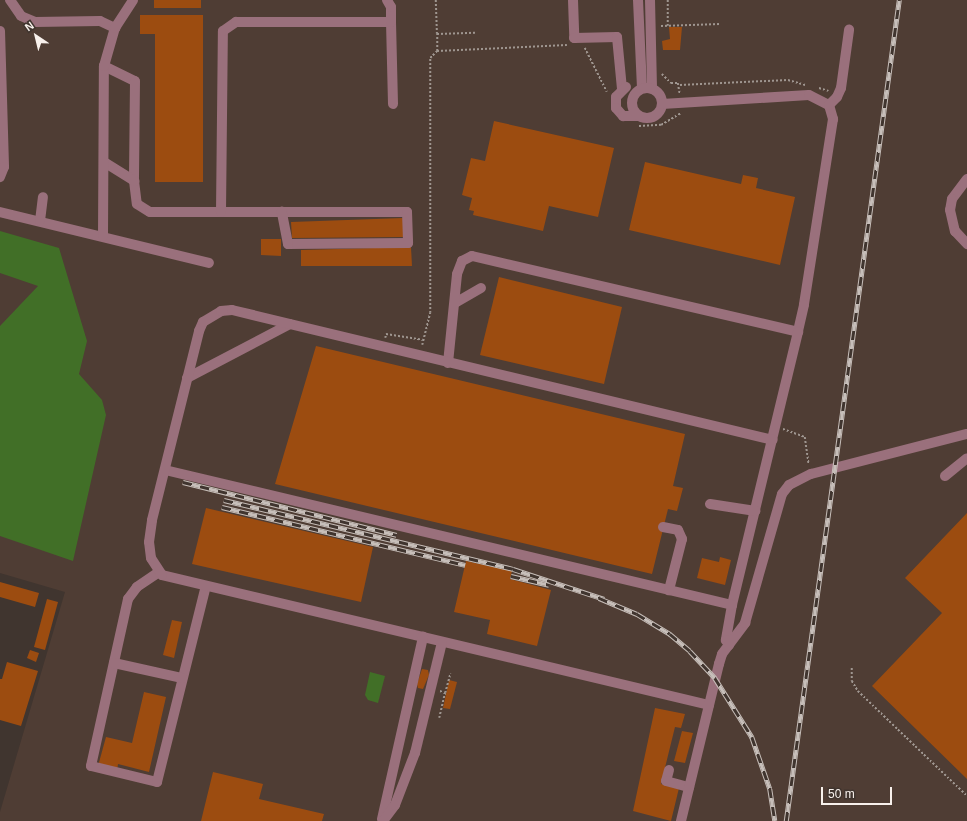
<!DOCTYPE html>
<style>
body{margin:0}
#map{position:relative;width:967px;height:821px;overflow:hidden;background:#40352f;font-family:Helvetica,sans-serif}
div>[style]{position:absolute}
.built>*{inset:0;background:#4f3d34}
.green>*{inset:0;background:#416f27}
.building>*{inset:0;background:#9c4c10}
.path>*{height:1.5px;margin-top:-0.75px;transform-origin:0;background:repeating-linear-gradient(90deg,#9f9690 0 2px,transparent 0 4px)}
.minor>*{height:10px;margin:-5px;padding:0 5px;transform-origin:5px;border-radius:5px;background:#9a707c}
.minor>.ring{margin:-5px;padding:0;box-sizing:content-box;background:none;border:10px solid #9a707c;border-radius:50%}
.rail>*{height:4.5px;margin-top:-2.25px;transform-origin:0;background:repeating-linear-gradient(90deg,#40352f 0 9px,#c7bfba 0 18px);box-sizing:border-box;border-block:1px solid #c7bfba}
span{translate:-50% -50%;white-space:nowrap;text-align:center;line-height:1.15;-webkit-text-stroke:4px #40352f;paint-order:stroke}
.north{position:absolute;left:16px;top:16px;width:40px;height:40px;-webkit-text-stroke:3px #40352f;paint-order:stroke;rotate:325deg;font-size:11px;font-weight:700;line-height:16px;text-align:center;color:#f8f1ec}
.north::after{content:'';display:block;margin:auto;width:14px;height:18px;background:#f8f1ec;clip-path:polygon(50% 0,100% 100%,50% 72%,0 100%)}
.scale{position:absolute;left:821px;top:787px;width:71px;height:18px;box-sizing:border-box;border:2px solid #f8f1ec;border-top:0;padding-left:5px;font-size:12px;line-height:14px;white-space:nowrap;color:#f8f1ec;-webkit-text-stroke:3px #40352f;paint-order:stroke}
</style>
<div id="map">
<div class="built">
<i style="clip-path:polygon(0 0,967px 0,967px 821px,0 821px,0 812px,65px 592px,0 573px)"></i>
</div>
<div class="green">
<i style="clip-path:polygon(0 231px,59px 248px,87px 341px,79px 374px,102px 400px,106px 415px,73px 561px,0 536px,0 326px,38px 286px,0 273px)"></i>
<i style="clip-path:polygon(370px 672px,385px 676px,378px 703px,368px 700px,365px 695px)"></i>
</div>
<div class="building">
<i style="clip-path:polygon(154px 0,201px 0,201px 8px,154px 8px)"></i>
<i style="clip-path:polygon(140px 15px,203px 15px,203px 182px,155px 182px,155px 34px,140px 34px)"></i>
<i style="clip-path:polygon(669px 27px,682px 27px,680px 50px,663px 50px,662px 41px,670px 39px)"></i>
<i style="clip-path:polygon(494px 121px,614px 148px,598px 217px,549px 206px,543px 231px,473px 215px,474px 211px,469px 210px,472px 198px,462px 195px,471px 158px,485px 161px)"></i>
<i style="clip-path:polygon(645px 162px,741px 184px,743px 175px,758px 178px,756px 188px,795px 197px,780px 265px,629px 230px)"></i>
<i style="clip-path:polygon(403px 218px,404px 237px,292px 238px,291px 222px)"></i>
<i style="clip-path:polygon(261px 239px,281px 239px,281px 256px,261px 255px)"></i>
<i style="clip-path:polygon(411px 247px,412px 266px,301px 266px,301px 250px)"></i>
<i style="clip-path:polygon(499px 277px,622px 307px,604px 384px,480px 355px)"></i>
<i style="clip-path:polygon(316px 346px,685px 434px,673px 486px,683px 488px,677px 511px,668px 509px,652px 574px,275px 484px)"></i>
<i style="clip-path:polygon(206px 508px,373px 547px,361px 602px,192px 564px)"></i>
<i style="clip-path:polygon(967px 513px,967px 779px,872px 686px,942px 613px,905px 578px)"></i>
<i style="clip-path:polygon(720px 557px,731px 560px,725px 585px,697px 578px,702px 558px,719px 562px)"></i>
<i style="clip-path:polygon(466px 561px,512px 571px,510px 579px,551px 590px,537px 646px,487px 634px,490px 620px,454px 612px)"></i>
<i style="clip-path:polygon(0 582px,39px 593px,35px 607px,0 597px)"></i>
<i style="clip-path:polygon(47px 599px,58px 602px,45px 650px,34px 647px)"></i>
<i style="clip-path:polygon(172px 620px,182px 622px,174px 658px,163px 655px)"></i>
<i style="clip-path:polygon(30px 650px,39px 653px,36px 662px,27px 658px)"></i>
<i style="clip-path:polygon(7px 662px,38px 671px,21px 726px,0 720px,0 679px,2px 679px)"></i>
<i style="clip-path:polygon(422px 669px,428px 670px,429px 675px,423px 689px,418px 688px,417px 684px)"></i>
<i style="clip-path:polygon(449px 680px,457px 682px,450px 709px,443px 708px)"></i>
<i style="clip-path:polygon(144px 692px,166px 697px,149px 772px,118px 764px,117px 771px,98px 766px,106px 737px,132px 743px)"></i>
<i style="clip-path:polygon(655px 708px,685px 714px,681px 728px,675px 727px,661px 784px,679px 788px,671px 821px,633px 811px)"></i>
<i style="clip-path:polygon(682px 731px,693px 733px,685px 763px,674px 761px)"></i>
<i style="clip-path:polygon(213px 772px,263px 784px,259px 799px,324px 814px,322px 821px,201px 821px)"></i>
</div>
<div class="path">
<i style="left:436px;top:0;width:34px;rotate:88deg"></i>
<i style="left:437px;top:34px;width:38px;rotate:-2deg"></i>
<i style="left:668px;top:0;width:26px;rotate:90deg"></i>
<i style="left:661px;top:26px;width:59px;rotate:-1.9deg"></i>
<i style="left:585px;top:48px;width:49px;rotate:63.4deg"></i>
<i style="left:437px;top:51px;width:17px;rotate:-90deg"></i>
<i style="left:662px;top:74px;width:13px;rotate:45deg"></i>
<i style="left:671px;top:83px;width:7px"></i>
<i style="left:678px;top:83px;width:11px;rotate:80deg"></i>
<i style="left:680px;top:85px;width:108px;rotate:-2.7deg"></i>
<i style="left:788px;top:80px;width:19px;rotate:16deg"></i>
<i style="left:819px;top:88px;width:10px;rotate:17deg"></i>
<i style="left:639px;top:126px;width:22px;rotate:-3deg"></i>
<i style="left:661px;top:125px;width:23px;rotate:-31deg"></i>
<i style="left:385px;top:338px;width:4px;rotate:-76deg"></i>
<i style="left:386px;top:334px;width:37px;rotate:9deg"></i>
<i style="left:422px;top:345px;width:33px;rotate:-76deg"></i>
<i style="left:430px;top:313px;width:255px;rotate:-90deg"></i>
<i style="left:430px;top:58px;width:10px;rotate:-45deg"></i>
<i style="left:437px;top:51px;width:130px;rotate:-2.6deg"></i>
<i style="left:783px;top:429px;width:23px;rotate:20deg"></i>
<i style="left:805px;top:437px;width:27px;rotate:82deg"></i>
<i style="left:852px;top:668px;width:13px;rotate:90deg"></i>
<i style="left:852px;top:681px;width:12px;rotate:59deg"></i>
<i style="left:858px;top:691px;width:151px;rotate:43.9deg"></i>
<i style="left:440px;top:691px;width:5px;rotate:22deg"></i>
<i style="left:445px;top:693px;width:20px;rotate:-75deg"></i>
<i style="left:439px;top:718px;width:26px;rotate:-77deg"></i>
</div>
<div class="minor">
<i style="left:10px;top:0;width:19px;rotate:55deg"></i>
<i style="left:21px;top:16px;width:15px;rotate:23deg"></i>
<i style="left:35px;top:22px;width:65px;rotate:-0.9deg"></i>
<i style="left:100px;top:21px;width:17px;rotate:25deg"></i>
<i style="left:573px;top:0;width:38px;rotate:88deg"></i>
<i style="left:574px;top:38px;width:43px;rotate:-1.3deg"></i>
<i style="left:617px;top:37px;width:52px;rotate:84.5deg"></i>
<i style="left:638px;top:0;width:88px;rotate:87.4deg"></i>
<i style="left:650px;top:0;width:89px;rotate:88.7deg"></i>
<i style="left:391px;top:22px;width:82px;rotate:88.6deg"></i>
<i style="left:0;top:31px;width:136px;rotate:88.3deg"></i>
<i style="left:4px;top:167px;width:11px;rotate:112deg"></i>
<i style="left:104px;top:66px;width:34px;rotate:26deg"></i>
<i style="left:135px;top:81px;width:100px;rotate:90.6deg"></i>
<i style="left:134px;top:181px;width:23px;rotate:83deg"></i>
<i style="left:137px;top:204px;width:15px;rotate:32deg"></i>
<i style="left:150px;top:212px;width:257px"></i>
<i style="left:407px;top:212px;width:31px;rotate:88deg"></i>
<i style="left:408px;top:243px;width:120px;rotate:179.5deg"></i>
<i style="left:288px;top:244px;width:33px;rotate:-101deg"></i>
<i style="left:626px;top:87px;width:14px;rotate:135deg"></i>
<i style="left:616px;top:97px;width:11px;rotate:90deg"></i>
<i style="left:616px;top:108px;width:11px;rotate:49deg"></i>
<i style="left:623px;top:116px;width:15px"></i>
<i class="ring" style="left:632px;top:88px;width:20px;height:20px"></i>
<i style="left:662px;top:104px;width:147px;rotate:-3.5deg"></i>
<i style="left:809px;top:95px;width:22px;rotate:27deg"></i>
<i style="left:829px;top:105px;width:15px;rotate:74deg"></i>
<i style="left:833px;top:119px;width:188px;rotate:98.9deg"></i>
<i style="left:804px;top:305px;width:28px;rotate:103deg"></i>
<i style="left:829px;top:105px;width:11px;rotate:-45deg"></i>
<i style="left:837px;top:97px;width:10px;rotate:-66deg"></i>
<i style="left:841px;top:88px;width:59px;rotate:-82.1deg"></i>
<i style="left:104px;top:162px;width:36px;rotate:32deg"></i>
<i style="left:967px;top:179px;width:25px;rotate:127deg"></i>
<i style="left:952px;top:199px;width:11px;rotate:100deg"></i>
<i style="left:950px;top:210px;width:22px;rotate:77deg"></i>
<i style="left:955px;top:231px;width:18px;rotate:47deg"></i>
<i style="left:0;top:212px;width:215px;rotate:13.7deg"></i>
<i style="left:221px;top:212px;width:181px;rotate:-89.4deg"></i>
<i style="left:223px;top:31px;width:16px;rotate:-35deg"></i>
<i style="left:236px;top:22px;width:155px"></i>
<i style="left:391px;top:22px;width:15px;rotate:-90deg"></i>
<i style="left:391px;top:7px;width:8px;rotate:-120deg"></i>
<i style="left:40px;top:221px;width:24px;rotate:-83deg"></i>
<i style="left:103px;top:236px;width:170px;rotate:-89.7deg"></i>
<i style="left:104px;top:66px;width:40px;rotate:-74deg"></i>
<i style="left:115px;top:28px;width:33px;rotate:-57deg"></i>
<i style="left:455px;top:303px;width:30px;rotate:-30deg"></i>
<i style="left:448px;top:363px;width:89px;rotate:-84.2deg"></i>
<i style="left:457px;top:274px;width:14px;rotate:-69deg"></i>
<i style="left:462px;top:261px;width:11px;rotate:-27deg"></i>
<i style="left:472px;top:256px;width:335px;rotate:13.1deg"></i>
<i style="left:798px;top:332px;width:281px;rotate:103.6deg"></i>
<i style="left:732px;top:605px;width:36px;rotate:100deg"></i>
<i style="left:726px;top:640px;width:6px;rotate:59deg"></i>
<i style="left:187px;top:378px;width:116px;rotate:-27.7deg"></i>
<i style="left:165px;top:470px;width:583px;rotate:13.39deg"></i>
<i style="left:945px;top:476px;width:28px;rotate:-39deg"></i>
<i style="left:710px;top:504px;width:46px;rotate:8.8deg"></i>
<i style="left:663px;top:527px;width:15px;rotate:11deg"></i>
<i style="left:678px;top:530px;width:10px;rotate:66deg"></i>
<i style="left:682px;top:539px;width:53px;rotate:104.3deg"></i>
<i style="left:159px;top:572px;width:27px;rotate:146deg"></i>
<i style="left:137px;top:587px;width:15px;rotate:127deg"></i>
<i style="left:128px;top:599px;width:171px;rotate:102.5deg"></i>
<i style="left:91px;top:766px;width:68px;rotate:13.6deg"></i>
<i style="left:157px;top:782px;width:202px;rotate:-76deg"></i>
<i style="left:114px;top:663px;width:70px;rotate:12.4deg"></i>
<i style="left:709px;top:705px;width:562px;rotate:-166.63deg"></i>
<i style="left:162px;top:575px;width:20px;rotate:-123deg"></i>
<i style="left:151px;top:558px;width:16px;rotate:-97deg"></i>
<i style="left:149px;top:542px;width:22px;rotate:-82deg"></i>
<i style="left:152px;top:520px;width:195px;rotate:-76deg"></i>
<i style="left:199px;top:331px;width:10px;rotate:-66deg"></i>
<i style="left:203px;top:322px;width:21px;rotate:-31deg"></i>
<i style="left:221px;top:311px;width:11px;rotate:-5deg"></i>
<i style="left:232px;top:310px;width:556px;rotate:13.51deg"></i>
<i style="left:669px;top:770px;width:11px;rotate:105deg"></i>
<i style="left:666px;top:781px;width:24px;rotate:15deg"></i>
<i style="left:382px;top:819px;width:187px;rotate:-77.3deg"></i>
<i style="left:383px;top:821px;width:20px;rotate:-53deg"></i>
<i style="left:395px;top:805px;width:56px;rotate:-69deg"></i>
<i style="left:415px;top:753px;width:114px;rotate:-76.3deg"></i>
<i style="left:681px;top:821px;width:162px;rotate:-76.4deg"></i>
<i style="left:719px;top:664px;width:10px;rotate:-73deg"></i>
<i style="left:722px;top:654px;width:39px;rotate:-53deg"></i>
<i style="left:745px;top:623px;width:134px;rotate:-74deg"></i>
<i style="left:782px;top:494px;width:11px;rotate:-52deg"></i>
<i style="left:789px;top:485px;width:25px;rotate:-27deg"></i>
<i style="left:811px;top:474px;width:161px;rotate:-14.4deg"></i>
</div>
<div class="rail">
<i style="left:183px;top:482px;width:220px;rotate:13.9deg"></i>
<i style="left:224px;top:500px;width:297px;rotate:13.4deg"></i>
<i style="left:513px;top:569px;width:96px;rotate:18.2deg"></i>
<i style="left:222px;top:507px;width:250px;rotate:13.4deg"></i>
<i style="left:511px;top:576px;width:39px;rotate:13deg"></i>
<i style="left:599px;top:598px;width:41px;rotate:22.8deg"></i>
<i style="left:637px;top:614px;width:39px;rotate:31deg"></i>
<i style="left:670px;top:634px;width:26px;rotate:40deg"></i>
<i style="left:690px;top:651px;width:37px;rotate:47deg"></i>
<i style="left:715px;top:678px;width:70px;rotate:57.9deg"></i>
<i style="left:752px;top:737px;width:55px;rotate:70.9deg"></i>
<i style="left:770px;top:789px;width:32px;rotate:81deg"></i>
<i style="left:786px;top:821px;width:829px;rotate:-82.16deg"></i>
</div>
<div class="north">N</div>
<div class="scale">50 m</div>
</div>
